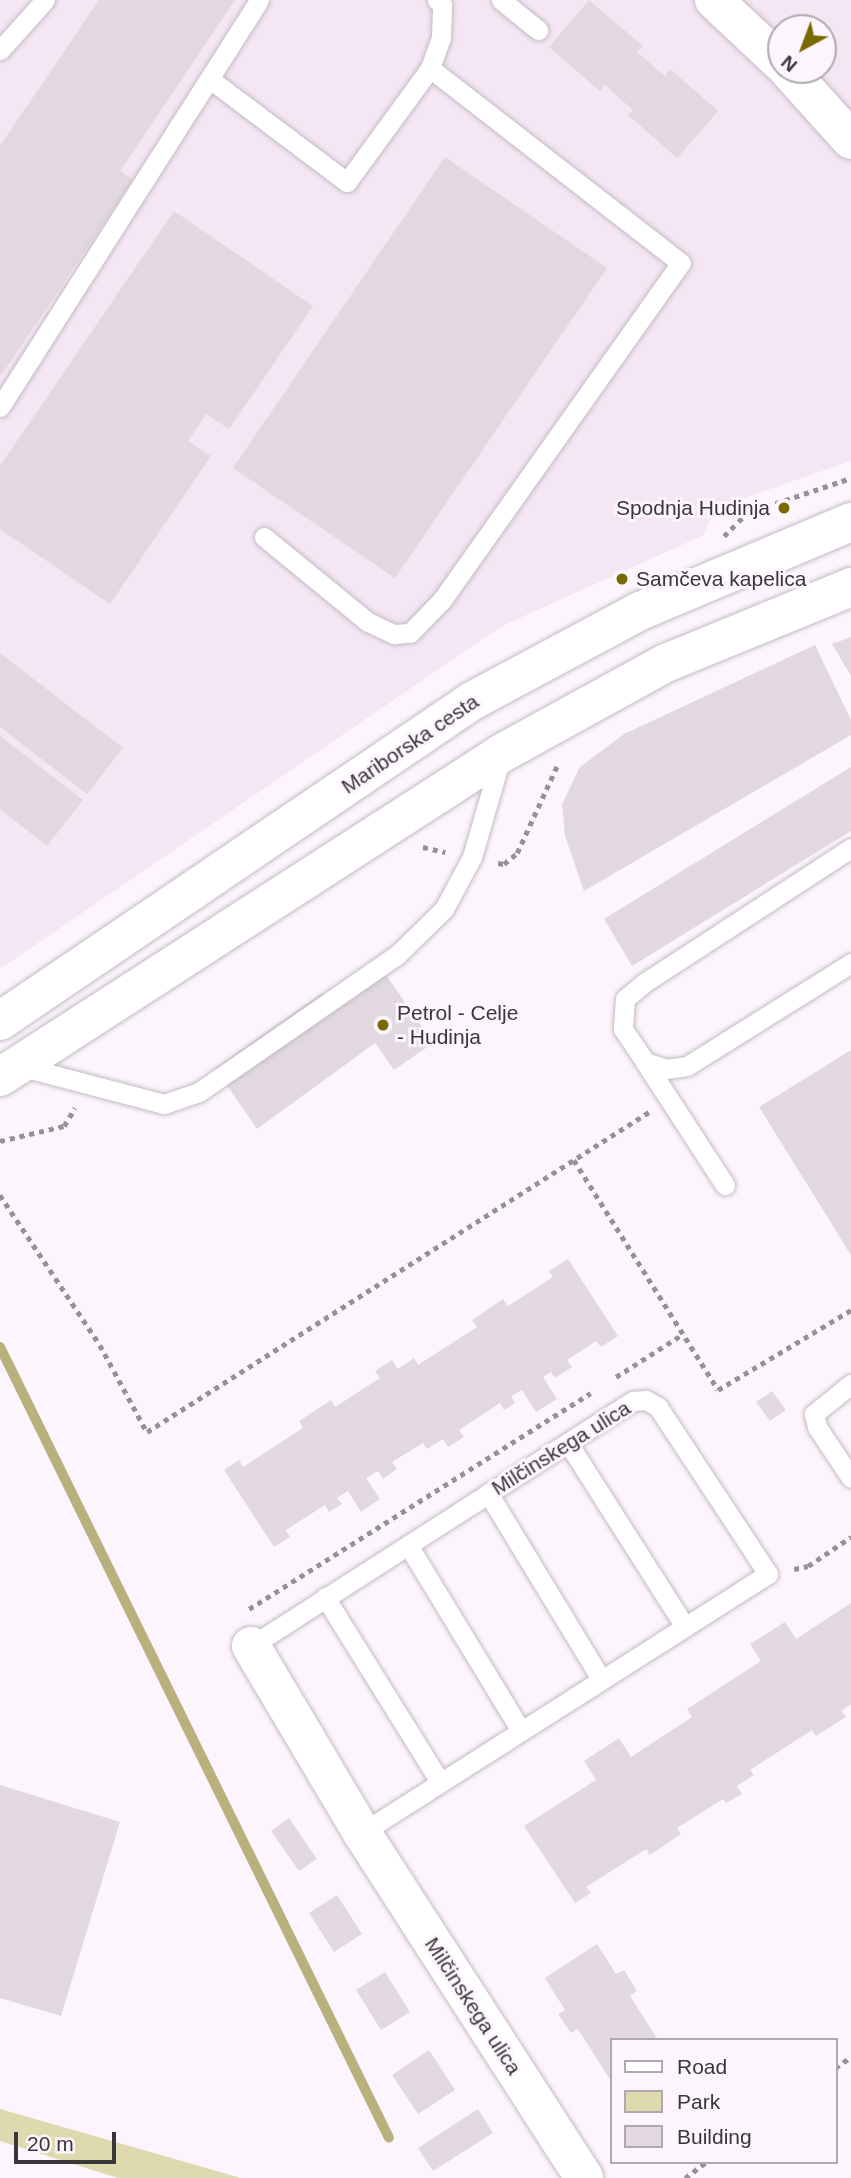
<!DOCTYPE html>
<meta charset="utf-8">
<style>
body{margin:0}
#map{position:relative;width:851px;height:2178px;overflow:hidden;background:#fdf5fd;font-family:Helvetica,sans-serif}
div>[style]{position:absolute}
.built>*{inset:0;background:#f4e6f3}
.green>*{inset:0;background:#dfd9b0}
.stream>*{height:10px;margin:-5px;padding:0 5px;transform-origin:5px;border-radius:5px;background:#b8b07d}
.building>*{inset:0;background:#e1d8e0}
.path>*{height:4.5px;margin-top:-2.25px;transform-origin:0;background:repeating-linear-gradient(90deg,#969196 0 5px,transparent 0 10px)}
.roads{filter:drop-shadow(0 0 2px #c3bbc3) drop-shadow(0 0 2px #c3bbc3)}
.service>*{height:19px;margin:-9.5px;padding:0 9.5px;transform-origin:9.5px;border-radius:9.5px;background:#fff}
.minor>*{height:38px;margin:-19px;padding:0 19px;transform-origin:19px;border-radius:19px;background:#fff}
.tertiary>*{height:38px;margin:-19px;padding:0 19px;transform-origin:19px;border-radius:19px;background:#fff}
.secondary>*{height:38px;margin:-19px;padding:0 19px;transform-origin:19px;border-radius:19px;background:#fff}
.dots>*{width:19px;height:19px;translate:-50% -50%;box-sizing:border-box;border:4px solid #fdf5fd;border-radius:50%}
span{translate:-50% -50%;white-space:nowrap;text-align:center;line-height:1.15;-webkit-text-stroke:6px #fdf5fd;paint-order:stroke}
.poi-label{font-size:21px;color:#3a373a}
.right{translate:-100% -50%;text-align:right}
.left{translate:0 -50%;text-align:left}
.street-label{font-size:21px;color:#3a373a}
.legend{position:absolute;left:610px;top:2038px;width:228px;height:126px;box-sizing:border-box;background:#fdf5fd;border:2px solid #afa9af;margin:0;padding:9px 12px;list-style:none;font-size:21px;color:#3a373a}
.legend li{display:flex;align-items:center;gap:14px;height:35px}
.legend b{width:35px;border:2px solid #afa9af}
.north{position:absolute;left:767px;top:14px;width:70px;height:70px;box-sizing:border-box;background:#fdf5fd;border:2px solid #afa9af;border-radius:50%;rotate:221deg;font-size:19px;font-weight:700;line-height:28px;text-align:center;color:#3a373a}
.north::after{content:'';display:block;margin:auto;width:24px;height:32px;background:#786a03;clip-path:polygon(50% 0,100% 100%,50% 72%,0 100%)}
.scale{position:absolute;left:14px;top:2132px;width:102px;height:32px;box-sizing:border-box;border:4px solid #3a373a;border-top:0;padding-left:9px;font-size:21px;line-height:24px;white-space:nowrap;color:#3a373a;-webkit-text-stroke:5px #fdf5fd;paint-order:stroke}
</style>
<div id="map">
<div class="built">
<i style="clip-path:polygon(evenodd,0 0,851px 0,851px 461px,715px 508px,704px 535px,502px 626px,0 969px,0 0,781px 28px,823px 28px,823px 70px,781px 70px,781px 28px)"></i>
</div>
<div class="green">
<i style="clip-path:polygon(0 2109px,241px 2178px,118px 2178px,0 2141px)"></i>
</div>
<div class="stream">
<i style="left:0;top:1347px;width:881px;rotate:63.81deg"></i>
</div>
<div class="building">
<i style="clip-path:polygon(99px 0,235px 0,120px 171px,133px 180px,0 377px,0 146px)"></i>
<i style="clip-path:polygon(589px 0,643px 46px,637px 52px,665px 76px,670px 69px,718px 111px,677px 158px,628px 115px,633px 110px,605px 85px,600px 91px,549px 47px)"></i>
<i style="clip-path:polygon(445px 157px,607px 268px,395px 578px,233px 468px)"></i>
<i style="clip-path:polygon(174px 211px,313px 306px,229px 429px,206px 414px,188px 441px,211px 456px,110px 604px,0 529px,0 466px)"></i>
<i style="clip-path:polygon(622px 573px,628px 580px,620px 587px,614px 579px)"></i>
<i style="clip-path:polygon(851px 637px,851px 676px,832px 644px)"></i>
<i style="clip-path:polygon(815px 645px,851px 720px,851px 735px,584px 891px,565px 836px,562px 804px,580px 767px,624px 734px)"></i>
<i style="clip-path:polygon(0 653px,123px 748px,87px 794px,0 727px)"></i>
<i style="clip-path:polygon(0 736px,83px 800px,47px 846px,0 809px)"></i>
<i style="clip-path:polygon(851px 767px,851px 831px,632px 966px,604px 919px)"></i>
<i style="clip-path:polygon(384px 972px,433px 1043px,394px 1070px,375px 1043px,257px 1129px,215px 1068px,322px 993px,332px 1008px)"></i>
<i style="clip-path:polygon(851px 1050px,851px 1255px,759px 1107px)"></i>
<i style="clip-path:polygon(568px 1259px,618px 1336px,601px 1347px,596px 1341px,567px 1360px,572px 1367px,555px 1378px,551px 1372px,543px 1377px,557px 1399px,536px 1412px,522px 1390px,511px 1396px,515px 1403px,504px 1410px,500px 1403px,459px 1430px,464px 1437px,448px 1447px,443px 1439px,427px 1449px,423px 1443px,392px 1462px,397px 1469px,383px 1479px,378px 1471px,366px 1478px,380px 1499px,361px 1512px,348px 1491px,337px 1498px,342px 1504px,329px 1512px,325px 1505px,286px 1530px,290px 1537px,274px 1547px,224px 1470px,239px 1460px,243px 1467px,303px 1428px,299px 1421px,331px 1400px,335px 1407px,380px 1378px,375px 1371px,392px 1360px,398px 1369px,414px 1358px,418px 1365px,477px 1327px,472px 1320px,503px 1299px,508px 1306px,553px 1277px,549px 1271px)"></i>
<i style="clip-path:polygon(772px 1391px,786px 1410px,770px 1421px,756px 1402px)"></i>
<i style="clip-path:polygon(851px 1603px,851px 1704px,841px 1711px,846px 1717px,816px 1736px,812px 1730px,750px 1770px,754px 1775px,737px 1786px,742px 1794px,726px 1803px,723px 1799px,677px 1828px,681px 1834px,650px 1855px,646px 1849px,586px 1887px,591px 1893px,575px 1903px,524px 1826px,596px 1780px,584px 1761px,619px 1738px,631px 1757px,692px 1717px,687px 1709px,761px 1661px,750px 1644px,785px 1622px,796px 1639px)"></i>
<i style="clip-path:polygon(0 1785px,120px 1822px,61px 2016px,0 1998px)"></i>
<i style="clip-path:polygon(289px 1818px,317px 1859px,299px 1871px,271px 1831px)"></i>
<i style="clip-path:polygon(337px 1895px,362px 1934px,334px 1952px,309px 1913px)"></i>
<i style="clip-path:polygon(597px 1944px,616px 1974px,624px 1970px,637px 1991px,630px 1996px,658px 2040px,611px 2040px,611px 2081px,578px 2029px,571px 2033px,558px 2014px,565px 2010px,545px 1978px)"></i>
<i style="clip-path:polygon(385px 1972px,410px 2012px,381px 2030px,356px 1990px)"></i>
<i style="clip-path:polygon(429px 2050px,455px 2090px,418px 2114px,392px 2075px)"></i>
<i style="clip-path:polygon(478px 2109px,493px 2133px,433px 2171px,418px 2148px)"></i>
</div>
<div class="path">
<i style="left:724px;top:536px;width:33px;rotate:-45deg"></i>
<i style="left:747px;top:513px;width:110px;rotate:-18.6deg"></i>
<i style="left:423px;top:847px;width:23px;rotate:13deg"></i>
<i style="left:498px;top:863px;width:6px;rotate:9deg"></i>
<i style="left:504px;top:864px;width:17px;rotate:-40deg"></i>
<i style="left:517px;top:853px;width:98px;rotate:-65.3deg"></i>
<i style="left:0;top:1141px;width:66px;rotate:-13.2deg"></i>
<i style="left:64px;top:1126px;width:21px;rotate:-59deg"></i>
<i style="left:574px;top:1160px;width:271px;rotate:57.9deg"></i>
<i style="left:718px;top:1390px;width:155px;rotate:-31deg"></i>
<i style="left:0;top:1195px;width:180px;rotate:56.3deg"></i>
<i style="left:100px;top:1345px;width:99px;rotate:61.6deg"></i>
<i style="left:147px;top:1432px;width:595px;rotate:-32.52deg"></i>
<i style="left:616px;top:1377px;width:80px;rotate:-32.7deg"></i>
<i style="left:794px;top:1569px;width:14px;rotate:-12deg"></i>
<i style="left:808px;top:1566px;width:52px;rotate:-34deg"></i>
<i style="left:249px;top:1609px;width:404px;rotate:-32.3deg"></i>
<i style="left:835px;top:2068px;width:19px;rotate:-35deg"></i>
<i style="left:685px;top:2178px;width:26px;rotate:-37deg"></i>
</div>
<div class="roads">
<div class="service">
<i style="left:501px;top:0;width:48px;rotate:39deg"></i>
<i style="left:0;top:50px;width:67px;rotate:-48deg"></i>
<i style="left:211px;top:80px;width:170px;rotate:36.9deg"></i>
<i style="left:347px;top:182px;width:141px;rotate:-53.9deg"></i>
<i style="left:430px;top:68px;width:33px;rotate:-70deg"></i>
<i style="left:441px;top:37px;width:32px;rotate:-88deg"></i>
<i style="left:442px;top:5px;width:7px;rotate:-135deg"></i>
<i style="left:0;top:407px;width:482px;rotate:-57.5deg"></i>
<i style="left:264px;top:537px;width:134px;rotate:39.3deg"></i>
<i style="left:368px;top:622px;width:29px;rotate:25deg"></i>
<i style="left:394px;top:634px;width:16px;rotate:-4deg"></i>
<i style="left:410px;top:633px;width:46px;rotate:-45.9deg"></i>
<i style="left:442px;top:600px;width:413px;rotate:-54.7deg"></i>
<i style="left:681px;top:263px;width:318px;rotate:-142.2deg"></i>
<i style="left:851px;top:848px;width:247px;rotate:146.9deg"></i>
<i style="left:644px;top:983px;width:25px;rotate:140deg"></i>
<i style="left:625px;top:999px;width:30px;rotate:94deg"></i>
<i style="left:623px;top:1029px;width:40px;rotate:56deg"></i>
<i style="left:645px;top:1062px;width:22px;rotate:18deg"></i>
<i style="left:666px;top:1069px;width:21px;rotate:-8deg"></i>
<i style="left:687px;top:1066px;width:194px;rotate:-32.1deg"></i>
<i style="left:645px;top:1062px;width:147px;rotate:57deg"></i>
<i style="left:19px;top:1066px;width:150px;rotate:14.7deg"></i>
<i style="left:164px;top:1104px;width:37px;rotate:-19deg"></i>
<i style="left:199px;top:1092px;width:241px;rotate:-34.7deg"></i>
<i style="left:397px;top:955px;width:66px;rotate:-44.4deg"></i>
<i style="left:444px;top:909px;width:59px;rotate:-61.7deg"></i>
<i style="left:472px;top:857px;width:104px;rotate:-73.8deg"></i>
<i style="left:851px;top:1384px;width:48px;rotate:141deg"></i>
<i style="left:814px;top:1414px;width:13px;rotate:77deg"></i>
<i style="left:817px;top:1427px;width:61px;rotate:56.3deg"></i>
<i style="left:568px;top:1443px;width:218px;rotate:57.5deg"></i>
<i style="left:488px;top:1493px;width:218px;rotate:58.7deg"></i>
<i style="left:408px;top:1545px;width:218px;rotate:58.7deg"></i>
<i style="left:325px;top:1597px;width:216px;rotate:58.1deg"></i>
<i style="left:251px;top:1646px;width:454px;rotate:-32.7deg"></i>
<i style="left:633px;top:1401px;width:13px;rotate:-4deg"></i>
<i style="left:646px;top:1400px;width:14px;rotate:30deg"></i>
<i style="left:658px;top:1407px;width:200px;rotate:56.6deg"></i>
<i style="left:768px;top:1574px;width:482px;rotate:147.5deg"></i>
</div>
<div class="minor">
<i style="left:251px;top:1646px;width:217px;rotate:59.3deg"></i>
<i style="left:362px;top:1833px;width:410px;rotate:57.2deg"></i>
</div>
<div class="tertiary">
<i style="left:714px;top:0;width:92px;rotate:43.2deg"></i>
<i style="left:788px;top:70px;width:94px;rotate:48deg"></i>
</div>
<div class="secondary">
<i style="left:0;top:1021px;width:570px;rotate:-34.14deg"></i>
<i style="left:472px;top:701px;width:191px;rotate:-28.2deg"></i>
<i style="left:640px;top:611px;width:229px;rotate:-22.9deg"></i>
<i style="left:0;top:1077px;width:597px;rotate:-32.84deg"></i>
<i style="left:502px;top:753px;width:187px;rotate:-28.8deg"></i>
<i style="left:666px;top:663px;width:200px;rotate:-22.3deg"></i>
</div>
</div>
<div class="dots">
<i style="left:784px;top:508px;background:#786a03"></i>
<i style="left:622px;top:579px;background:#786a03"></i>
<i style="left:383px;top:1025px;background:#786a03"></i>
</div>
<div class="poi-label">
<span class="right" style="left:770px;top:508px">Spodnja Hudinja</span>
<span class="left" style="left:636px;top:579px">Samčeva kapelica</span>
<span class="left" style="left:397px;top:1025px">Petrol - Celje<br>- Hudinja</span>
</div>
<div class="street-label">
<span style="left:410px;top:744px;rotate:-34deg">Mariborska cesta</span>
<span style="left:561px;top:1448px;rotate:-32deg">Milčinskega ulica</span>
<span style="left:473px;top:2006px;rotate:57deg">Milčinskega ulica</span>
</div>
<ul class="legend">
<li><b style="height:9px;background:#fff"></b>Road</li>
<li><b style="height:19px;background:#dfd9b0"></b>Park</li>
<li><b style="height:19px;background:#e1d8e0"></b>Building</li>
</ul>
<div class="north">N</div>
<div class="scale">20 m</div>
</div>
